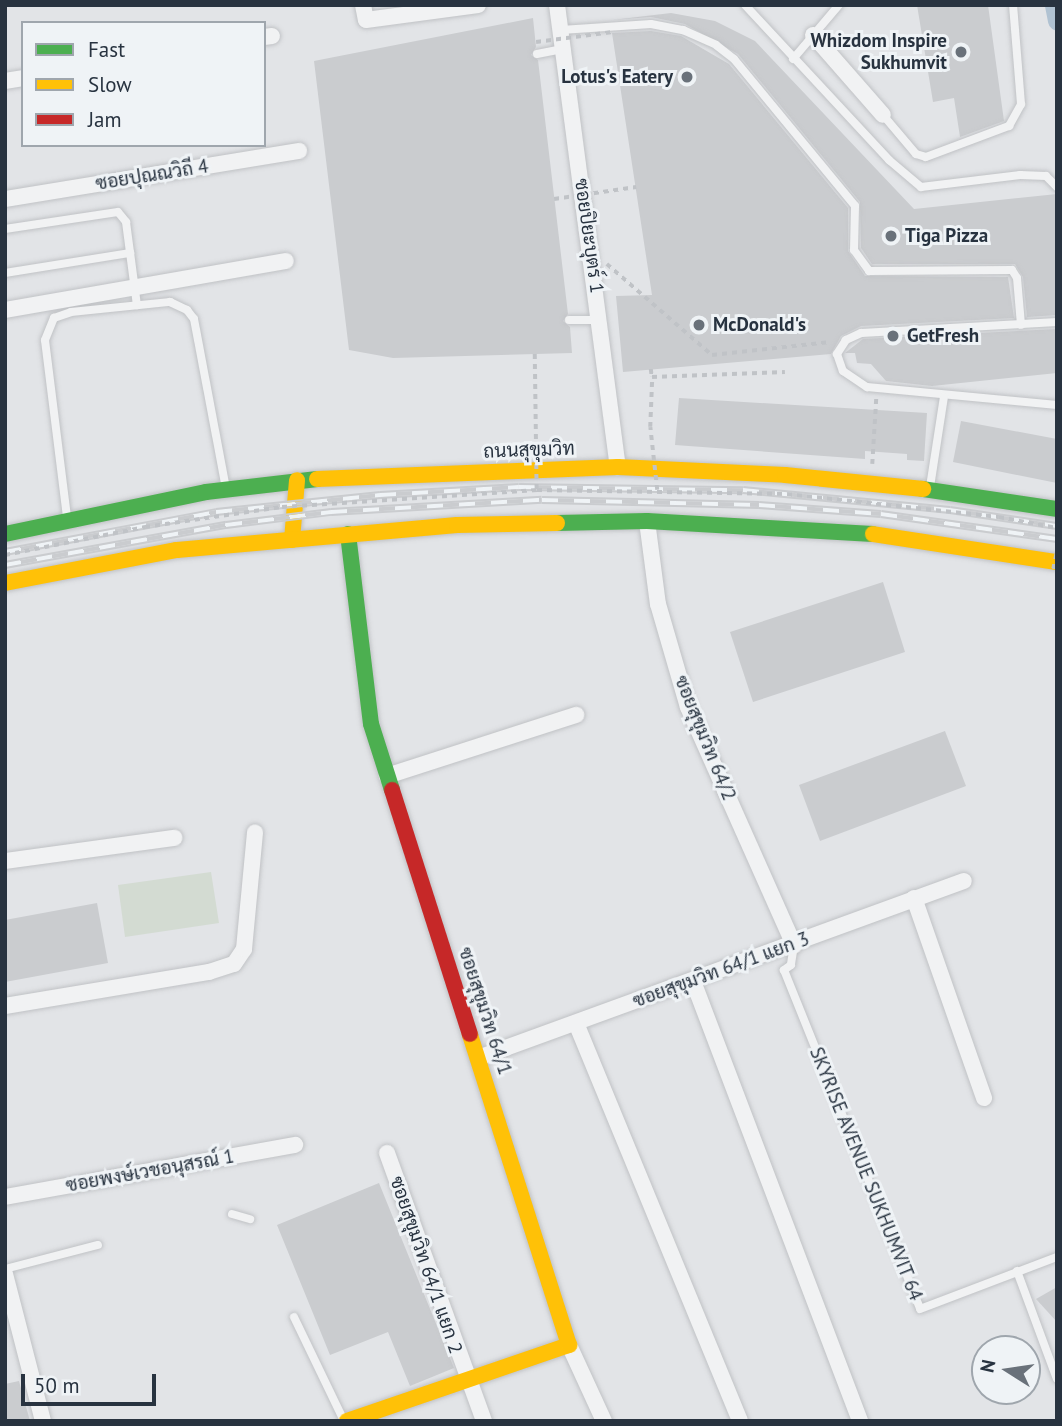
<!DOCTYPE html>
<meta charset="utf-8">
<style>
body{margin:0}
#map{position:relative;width:1062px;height:1426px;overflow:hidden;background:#e2e4e7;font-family:"PT Sans",Sarabun,sans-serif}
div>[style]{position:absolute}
.green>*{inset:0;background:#d3dbd2}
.canal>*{height:19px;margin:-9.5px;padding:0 9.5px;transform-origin:9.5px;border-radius:9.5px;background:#b0c2d2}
.building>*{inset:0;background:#cacccf}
.path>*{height:3.5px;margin-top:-1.75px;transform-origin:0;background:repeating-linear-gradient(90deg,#c0c3c7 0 5px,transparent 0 10px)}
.roads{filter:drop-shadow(0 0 2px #c0c2c5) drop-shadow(0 0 2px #c0c2c5)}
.lane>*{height:8px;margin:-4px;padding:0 4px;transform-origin:4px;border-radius:4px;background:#f1f2f3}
.street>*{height:16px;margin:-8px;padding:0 8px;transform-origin:8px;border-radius:8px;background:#f1f2f3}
.fast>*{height:16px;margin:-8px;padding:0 8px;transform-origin:8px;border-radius:8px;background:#4caf50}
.slow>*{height:16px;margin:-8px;padding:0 8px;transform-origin:8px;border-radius:8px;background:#ffc107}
.jam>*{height:16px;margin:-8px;padding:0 8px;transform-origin:8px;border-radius:8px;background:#c62828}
.rail>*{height:8px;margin-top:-4px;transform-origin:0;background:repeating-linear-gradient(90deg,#eff3f6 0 16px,#cacccf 0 32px);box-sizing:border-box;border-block:2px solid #cacccf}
.path-bridge>*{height:3.5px;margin-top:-1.75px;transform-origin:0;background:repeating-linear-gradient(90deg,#c0c3c7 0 5px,transparent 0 10px)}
.dots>*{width:19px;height:19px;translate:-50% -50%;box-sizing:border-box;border:4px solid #eff3f6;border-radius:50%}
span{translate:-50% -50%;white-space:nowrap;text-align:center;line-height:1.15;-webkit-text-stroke:6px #eff3f6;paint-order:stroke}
.poi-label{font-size:19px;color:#283340;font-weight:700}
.right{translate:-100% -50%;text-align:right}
.left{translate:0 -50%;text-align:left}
.street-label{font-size:19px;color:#283340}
.frame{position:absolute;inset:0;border:7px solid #283340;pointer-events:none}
.legend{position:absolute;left:21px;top:21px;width:245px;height:126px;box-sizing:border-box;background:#eff3f6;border:2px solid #9fa6ad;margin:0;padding:9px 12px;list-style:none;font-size:21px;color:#283340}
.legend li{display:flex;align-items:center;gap:14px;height:35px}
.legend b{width:35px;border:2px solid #9fa6ad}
.north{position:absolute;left:971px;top:1335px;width:70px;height:70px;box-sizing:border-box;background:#eff3f6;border:2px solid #9fa6ad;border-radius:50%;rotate:282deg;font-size:19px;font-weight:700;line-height:28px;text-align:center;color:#283340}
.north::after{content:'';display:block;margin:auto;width:24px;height:32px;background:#69717a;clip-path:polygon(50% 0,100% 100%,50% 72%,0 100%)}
.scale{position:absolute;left:21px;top:1374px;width:135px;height:32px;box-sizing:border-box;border:4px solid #283340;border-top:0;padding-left:9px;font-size:21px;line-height:24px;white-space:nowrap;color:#283340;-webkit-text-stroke:5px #eff3f6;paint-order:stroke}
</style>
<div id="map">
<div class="green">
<i style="clip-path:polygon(211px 872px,219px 923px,125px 937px,118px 885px)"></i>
</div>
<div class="canal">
<i style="left:1054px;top:5px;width:16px;rotate:79deg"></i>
</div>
<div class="building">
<i style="clip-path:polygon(917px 5px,988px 5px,1004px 121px,960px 137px,954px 98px,933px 102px)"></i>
<i style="clip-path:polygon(671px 13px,715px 21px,755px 41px,914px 209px,1057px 194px,1057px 315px,1027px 317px,1023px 277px,1015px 264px,872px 264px,861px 248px,860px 202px,738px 54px,685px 24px,651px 17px,612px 20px)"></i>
<i style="clip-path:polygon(533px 18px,536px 47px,531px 55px,538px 60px,568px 314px,563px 321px,570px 327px,572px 353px,393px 358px,349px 350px,314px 61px)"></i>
<i style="clip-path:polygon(651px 31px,681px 36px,729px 64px,848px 208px,848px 251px,865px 276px,1008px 277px,1014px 318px,861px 326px,841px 336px,831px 354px,623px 372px,616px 296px,652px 295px,612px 33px)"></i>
<i style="clip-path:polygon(1057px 329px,1057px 373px,932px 386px,886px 381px,871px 364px,857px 363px,855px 353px,845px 353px,863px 339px)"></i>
<i style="clip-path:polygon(679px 398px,927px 413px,924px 461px,907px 460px,907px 454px,865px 451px,865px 459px,675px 445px)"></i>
<i style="clip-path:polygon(961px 421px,1057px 439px,1057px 483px,953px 462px)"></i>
<i style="clip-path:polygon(883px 582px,905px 652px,753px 702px,730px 632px)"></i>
<i style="clip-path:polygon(945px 731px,966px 786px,820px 841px,799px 785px)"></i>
<i style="clip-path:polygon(97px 903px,108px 963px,5px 982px,5px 920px)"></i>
<i style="clip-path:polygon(379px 1183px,454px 1368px,410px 1386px,388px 1332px,330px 1355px,277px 1225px)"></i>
<i style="clip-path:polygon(1057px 1287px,1057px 1322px,1036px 1299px)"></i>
<i style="clip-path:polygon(19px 1381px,30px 1421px,5px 1421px,5px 1384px)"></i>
</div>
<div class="path">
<i style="left:607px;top:264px;width:139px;rotate:40.9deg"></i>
<i style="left:712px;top:355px;width:119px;rotate:-6.3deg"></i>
<i style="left:651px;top:369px;width:8px;rotate:83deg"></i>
<i style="left:872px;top:464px;width:66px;rotate:-86.5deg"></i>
</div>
<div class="roads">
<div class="lane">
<i style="left:745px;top:5px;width:212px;rotate:47.1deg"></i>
<i style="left:889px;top:160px;width:42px;rotate:40.2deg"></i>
<i style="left:921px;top:187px;width:100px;rotate:-6.9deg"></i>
<i style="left:1020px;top:175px;width:26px;rotate:2deg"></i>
<i style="left:1046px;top:176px;width:16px;rotate:45deg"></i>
<i style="left:561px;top:30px;width:90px;rotate:-3.8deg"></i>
<i style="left:651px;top:24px;width:33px;rotate:11deg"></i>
<i style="left:683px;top:30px;width:36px;rotate:24deg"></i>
<i style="left:716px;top:45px;width:23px;rotate:38deg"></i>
<i style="left:734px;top:59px;width:190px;rotate:50.5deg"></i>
<i style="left:855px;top:206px;width:44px;rotate:91.3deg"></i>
<i style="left:854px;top:250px;width:26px;rotate:54deg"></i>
<i style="left:869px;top:271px;width:143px;rotate:-0.4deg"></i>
<i style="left:1012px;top:270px;width:9px;rotate:58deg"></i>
<i style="left:1017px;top:278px;width:47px;rotate:85.1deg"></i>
<i style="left:537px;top:54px;width:26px;rotate:-11deg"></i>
<i style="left:793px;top:59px;width:71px;rotate:-49.6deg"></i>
<i style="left:883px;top:115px;width:51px;rotate:49.8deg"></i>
<i style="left:916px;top:154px;width:10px;rotate:17deg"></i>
<i style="left:926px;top:157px;width:89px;rotate:-20.5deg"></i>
<i style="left:1009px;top:126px;width:25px;rotate:-61deg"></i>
<i style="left:1021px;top:104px;width:99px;rotate:-94.6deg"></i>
<i style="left:5px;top:229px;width:114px;rotate:-8.6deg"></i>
<i style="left:118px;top:212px;width:13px;rotate:51deg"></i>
<i style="left:126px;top:222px;width:84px;rotate:82.5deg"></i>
<i style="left:5px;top:273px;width:127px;rotate:-9.1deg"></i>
<i style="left:569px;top:320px;width:31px"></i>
<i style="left:1057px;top:322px;width:196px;rotate:176.8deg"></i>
<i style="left:861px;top:333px;width:17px;rotate:155deg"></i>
<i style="left:846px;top:340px;width:17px;rotate:123deg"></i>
<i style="left:837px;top:354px;width:18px;rotate:71deg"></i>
<i style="left:843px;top:371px;width:29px;rotate:34deg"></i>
<i style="left:867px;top:387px;width:191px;rotate:5.4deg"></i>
<i style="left:930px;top:487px;width:91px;rotate:-81.2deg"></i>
<i style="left:67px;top:517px;width:178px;rotate:-97.1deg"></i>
<i style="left:45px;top:340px;width:24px;rotate:-68deg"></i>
<i style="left:54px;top:318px;width:18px;rotate:-19deg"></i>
<i style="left:71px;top:312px;width:100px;rotate:-5.8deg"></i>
<i style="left:170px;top:302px;width:19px;rotate:25deg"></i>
<i style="left:187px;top:310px;width:11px;rotate:52deg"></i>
<i style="left:194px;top:319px;width:172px;rotate:79.3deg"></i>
<i style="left:794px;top:945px;width:20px;rotate:99deg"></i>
<i style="left:791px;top:965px;width:9px;rotate:144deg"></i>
<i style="left:784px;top:970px;width:365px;rotate:68.1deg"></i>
<i style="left:920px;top:1309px;width:147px;rotate:-20.8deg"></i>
<i style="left:232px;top:1214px;width:19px;rotate:16deg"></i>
<i style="left:5px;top:1269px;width:96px;rotate:-14.5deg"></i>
<i style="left:1017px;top:1271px;width:115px;rotate:69.7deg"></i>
<i style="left:294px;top:1317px;width:115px;rotate:64.3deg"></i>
</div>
<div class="street">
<i style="left:363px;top:5px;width:15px;rotate:79deg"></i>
<i style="left:366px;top:20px;width:113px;rotate:-7.6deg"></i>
<i style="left:557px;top:5px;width:466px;rotate:82.5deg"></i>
<i style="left:813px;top:35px;width:106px;rotate:48.8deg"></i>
<i style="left:264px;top:37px;width:8px;rotate:-7deg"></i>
<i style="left:5px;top:81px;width:18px;rotate:-9deg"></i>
<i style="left:5px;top:199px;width:298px;rotate:-9.3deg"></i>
<i style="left:5px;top:310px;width:285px;rotate:-9.9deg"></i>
<i style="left:647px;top:521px;width:84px;rotate:82.5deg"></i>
<i style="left:658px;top:604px;width:107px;rotate:73.8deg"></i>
<i style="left:688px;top:707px;width:261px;rotate:66deg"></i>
<i style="left:387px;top:776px;width:199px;rotate:-17.9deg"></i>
<i style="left:5px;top:861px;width:171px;rotate:-7.8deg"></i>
<i style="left:914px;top:898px;width:212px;rotate:70.7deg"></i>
<i style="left:693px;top:981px;width:471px;rotate:69.2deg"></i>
<i style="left:5px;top:1006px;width:207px;rotate:-9.5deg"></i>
<i style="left:209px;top:972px;width:26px;rotate:-18deg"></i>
<i style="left:234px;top:964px;width:18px;rotate:-56deg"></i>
<i style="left:244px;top:949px;width:117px;rotate:-84.6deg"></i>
<i style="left:576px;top:1023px;width:430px;rotate:67.6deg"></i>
<i style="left:478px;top:1058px;width:517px;rotate:-20.01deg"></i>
<i style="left:387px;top:1153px;width:285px;rotate:70.1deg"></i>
<i style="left:5px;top:1197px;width:295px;rotate:-10.2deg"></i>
<i style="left:5px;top:1274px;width:152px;rotate:75.5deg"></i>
<i style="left:569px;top:1345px;width:84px;rotate:65.3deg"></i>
</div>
<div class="fast">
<i style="left:923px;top:489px;width:135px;rotate:8.5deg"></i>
<i style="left:557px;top:523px;width:90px;rotate:-1.3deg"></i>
<i style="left:647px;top:521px;width:226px;rotate:3.3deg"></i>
<i style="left:5px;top:534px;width:205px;rotate:-11.8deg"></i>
<i style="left:206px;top:492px;width:112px;rotate:-6.7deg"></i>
<i style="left:348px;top:534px;width:191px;rotate:83.1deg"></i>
<i style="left:371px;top:724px;width:69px;rotate:72.3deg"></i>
</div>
<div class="slow">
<i style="left:317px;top:479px;width:301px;rotate:-2.3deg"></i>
<i style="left:618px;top:467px;width:167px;rotate:2.7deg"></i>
<i style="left:785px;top:475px;width:139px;rotate:5.8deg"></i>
<i style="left:873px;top:534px;width:186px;rotate:8.7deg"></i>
<i style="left:292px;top:540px;width:60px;rotate:-85.2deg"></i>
<i style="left:5px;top:583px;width:175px;rotate:-10.9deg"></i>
<i style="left:177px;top:550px;width:281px;rotate:-5.1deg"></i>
<i style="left:457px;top:525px;width:100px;rotate:-1.1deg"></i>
<i style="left:347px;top:1421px;width:235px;rotate:-18.9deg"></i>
<i style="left:569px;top:1345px;width:326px;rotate:-107.7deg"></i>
</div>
<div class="jam">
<i style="left:392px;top:790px;width:256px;rotate:72.3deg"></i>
</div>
</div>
<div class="rail">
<i style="left:5px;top:552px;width:215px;rotate:-10.7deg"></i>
<i style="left:216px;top:512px;width:165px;rotate:-5.9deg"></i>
<i style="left:380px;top:495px;width:139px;rotate:-3.3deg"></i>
<i style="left:519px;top:487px;width:224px;rotate:0.8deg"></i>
<i style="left:743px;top:490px;width:208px;rotate:5.5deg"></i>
<i style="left:950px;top:510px;width:108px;rotate:8.5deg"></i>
<i style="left:5px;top:565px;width:225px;rotate:-10.3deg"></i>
<i style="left:226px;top:525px;width:106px;rotate:-7.1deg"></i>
<i style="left:331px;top:512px;width:211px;rotate:-3.3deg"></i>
<i style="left:542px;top:500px;width:217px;rotate:1.3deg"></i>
<i style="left:759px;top:505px;width:122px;rotate:4.2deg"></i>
<i style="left:881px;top:514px;width:178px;rotate:8.1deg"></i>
</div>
<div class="path-bridge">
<i style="left:536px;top:42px;width:77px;rotate:-7.5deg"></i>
<i style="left:554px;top:199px;width:83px;rotate:-8.3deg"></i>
<i style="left:535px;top:354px;width:136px;rotate:89.2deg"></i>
<i style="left:657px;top:490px;width:63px;rotate:-96.3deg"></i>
<i style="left:650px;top:427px;width:50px;rotate:-87.7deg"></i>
<i style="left:652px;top:377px;width:133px;rotate:-2.2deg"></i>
<i style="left:5px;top:555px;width:143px;rotate:-11.3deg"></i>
<i style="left:145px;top:527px;width:138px;rotate:-8.3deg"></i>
<i style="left:282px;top:507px;width:256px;rotate:-3.8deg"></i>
<i style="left:537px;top:490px;width:250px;rotate:0.9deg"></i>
<i style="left:787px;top:494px;width:213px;rotate:6.2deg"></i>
<i style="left:999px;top:517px;width:59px;rotate:10.7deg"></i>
<i style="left:1053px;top:569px;width:19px;rotate:-78deg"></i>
</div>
<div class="dots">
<i style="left:961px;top:52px;background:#69717a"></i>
<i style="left:687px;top:77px;background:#69717a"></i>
<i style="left:891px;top:236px;background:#69717a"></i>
<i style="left:699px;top:325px;background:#69717a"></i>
<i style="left:893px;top:336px;background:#69717a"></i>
</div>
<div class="poi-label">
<span class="right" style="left:947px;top:52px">Whizdom Inspire<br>Sukhumvit</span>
<span class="right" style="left:673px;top:77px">Lotus's Eatery</span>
<span class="left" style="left:905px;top:236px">Tiga Pizza</span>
<span class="left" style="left:713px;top:325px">McDonald's</span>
<span class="left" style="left:907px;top:336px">GetFresh</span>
</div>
<div class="street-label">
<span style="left:152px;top:175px;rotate:-9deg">ซอยปุณณวิถี 4</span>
<span style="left:589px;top:236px;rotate:82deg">ซอยปิยะบุตร์ 1</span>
<span style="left:529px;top:450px;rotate:-2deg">ถนนสุขุมวิท</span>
<span style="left:705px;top:738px;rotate:68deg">ซอยสุขุมวิท 64/2</span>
<span style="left:721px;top:970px;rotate:-20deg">ซอยสุขุมวิท 64/1 แยก 3</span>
<span style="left:485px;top:1011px;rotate:72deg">ซอยสุขุมวิท 64/1</span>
<span style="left:150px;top:1171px;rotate:-10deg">ซอยพงษ์เวชอนุสรณ์ 1</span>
<span style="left:866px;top:1174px;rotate:68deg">SKYRISE AVENUE SUKHUMVIT 64</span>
<span style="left:426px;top:1265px;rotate:71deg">ซอยสุขุมวิท 64/1 แยก 2</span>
</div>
<div class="frame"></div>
<ul class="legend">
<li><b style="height:9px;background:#4caf50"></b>Fast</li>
<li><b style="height:9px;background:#ffc107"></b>Slow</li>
<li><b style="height:9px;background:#c62828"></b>Jam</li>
</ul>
<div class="north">N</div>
<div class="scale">50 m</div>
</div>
